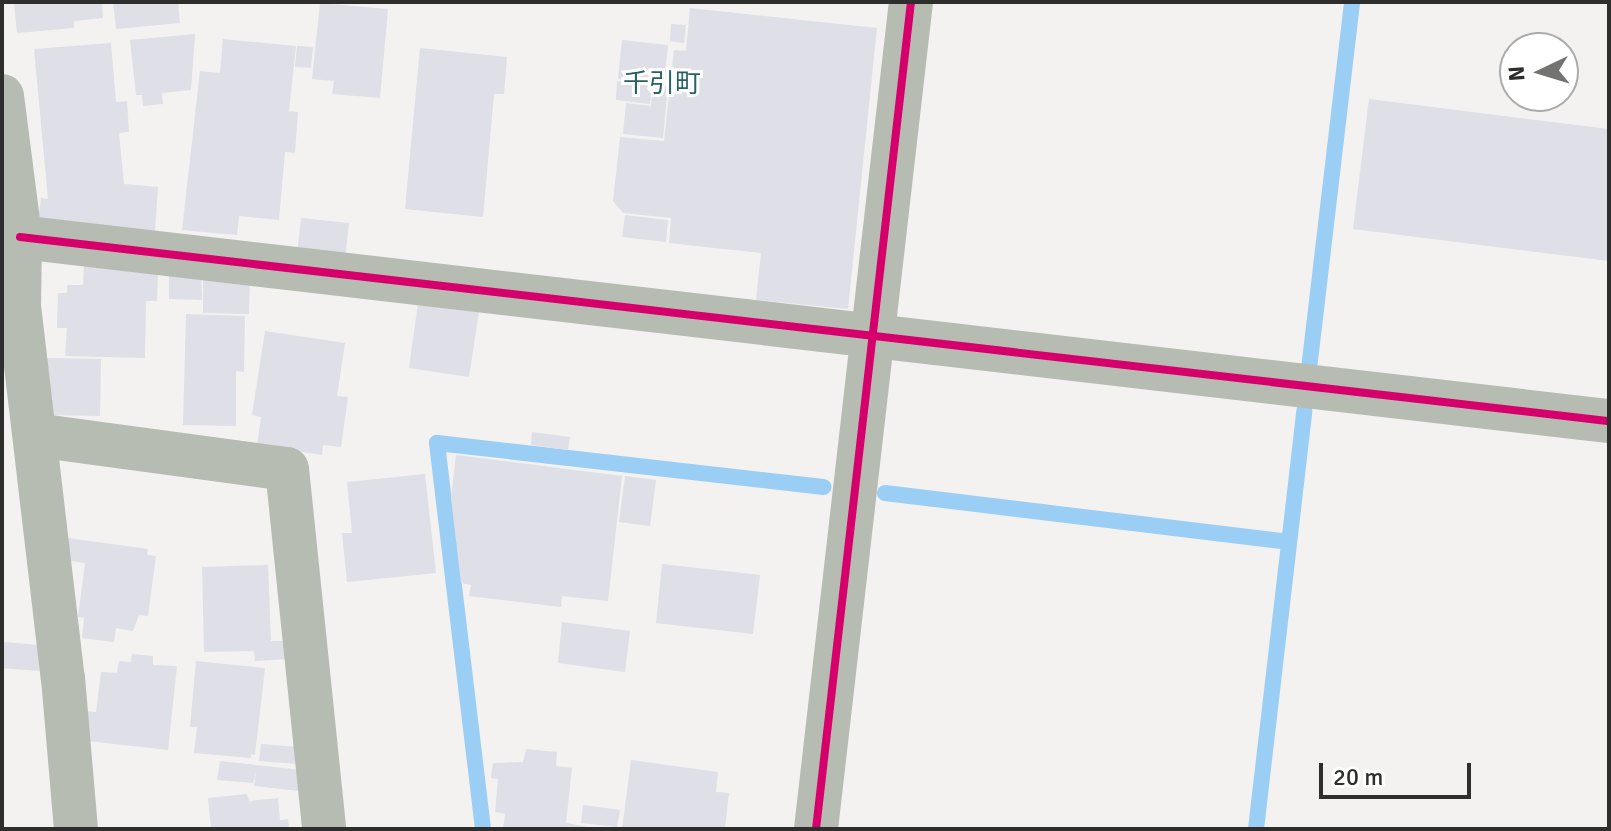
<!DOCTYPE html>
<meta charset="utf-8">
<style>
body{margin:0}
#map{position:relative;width:1611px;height:831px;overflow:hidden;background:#f3f2f0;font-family:Signika,"Noto Sans JP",sans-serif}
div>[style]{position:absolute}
.stream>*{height:16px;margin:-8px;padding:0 8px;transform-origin:8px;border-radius:8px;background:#9bcef4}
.building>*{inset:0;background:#dedfe7}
.minor>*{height:44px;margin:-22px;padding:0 22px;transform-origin:22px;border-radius:22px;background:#b7bcb3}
.cycleway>*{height:8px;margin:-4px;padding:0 4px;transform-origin:4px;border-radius:4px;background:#d6006c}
span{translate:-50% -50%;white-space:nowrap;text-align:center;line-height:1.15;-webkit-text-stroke:6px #fff;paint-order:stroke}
.quarter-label{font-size:26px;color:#276161}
.frame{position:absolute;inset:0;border:4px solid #2e2e2c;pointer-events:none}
.north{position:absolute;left:1499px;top:32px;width:80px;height:80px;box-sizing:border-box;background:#fff;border:2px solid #ababab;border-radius:50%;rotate:266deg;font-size:22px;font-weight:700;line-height:32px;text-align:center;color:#2e2e2c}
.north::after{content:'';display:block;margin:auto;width:28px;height:36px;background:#737371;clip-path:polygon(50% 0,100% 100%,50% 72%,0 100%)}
.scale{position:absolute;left:1319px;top:763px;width:152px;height:36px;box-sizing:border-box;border:4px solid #2e2e2c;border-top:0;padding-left:10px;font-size:24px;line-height:28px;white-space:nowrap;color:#2e2e2c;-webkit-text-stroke:6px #fff;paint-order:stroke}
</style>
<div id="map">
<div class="stream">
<i style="left:1309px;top:369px;width:370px;rotate:-83.3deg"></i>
<i style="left:885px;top:493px;width:407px;rotate:6.9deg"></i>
<i style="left:483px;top:829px;width:389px;rotate:-96.8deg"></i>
<i style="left:437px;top:443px;width:389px;rotate:6.5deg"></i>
<i style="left:1256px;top:829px;width:421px;rotate:-83.4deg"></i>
</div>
<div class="building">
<i style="clip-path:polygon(14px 2px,102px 2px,103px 18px,74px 21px,74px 28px,17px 33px)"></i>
<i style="clip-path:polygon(113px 2px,178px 2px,180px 23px,116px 29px)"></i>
<i style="clip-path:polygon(320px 3px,388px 9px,380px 98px,332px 94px,334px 81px,312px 79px)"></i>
<i style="clip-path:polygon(690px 8px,877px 28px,848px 309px,756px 300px,761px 253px,669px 243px,671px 218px,623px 213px,613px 201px,620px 137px,664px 141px,674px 50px,686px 51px)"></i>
<i style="clip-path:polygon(671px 24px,686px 25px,684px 43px,670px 41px)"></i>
<i style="clip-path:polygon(195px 34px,191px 90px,162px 93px,163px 104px,143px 106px,142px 95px,136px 95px,130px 40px)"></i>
<i style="clip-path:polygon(223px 39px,296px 46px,289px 111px,298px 112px,295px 153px,285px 152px,279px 220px,239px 216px,237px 235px,182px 230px,200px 71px,220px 73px)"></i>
<i style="clip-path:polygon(622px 40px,668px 45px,664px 85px,618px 79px)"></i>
<i style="clip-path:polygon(111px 43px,116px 102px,127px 101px,129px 132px,119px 133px,124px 184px,158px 187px,155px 231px,38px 221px,41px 198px,48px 199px,34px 49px)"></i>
<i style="clip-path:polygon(297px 46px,313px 47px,311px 68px,295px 67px)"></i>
<i style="clip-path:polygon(420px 48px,507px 57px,504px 94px,494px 94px,483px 217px,405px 209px)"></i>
<i style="clip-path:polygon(617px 81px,652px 85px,650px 104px,616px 100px)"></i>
<i style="clip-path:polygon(653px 85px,668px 86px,663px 138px,623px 134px,626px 103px,651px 106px)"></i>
<i style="clip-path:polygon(1369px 99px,1609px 129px,1609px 261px,1353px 229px)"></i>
<i style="clip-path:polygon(625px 215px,668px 220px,666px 242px,622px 237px)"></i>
<i style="clip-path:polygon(301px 218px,349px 223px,345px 260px,297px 255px)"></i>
<i style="clip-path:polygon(84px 264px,158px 270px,157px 301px,146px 301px,145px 358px,65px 356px,67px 328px,57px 328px,58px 293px,67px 293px,67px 285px,83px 285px)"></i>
<i style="clip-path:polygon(169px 271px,201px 272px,202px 300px,169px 299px)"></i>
<i style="clip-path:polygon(203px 275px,250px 276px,249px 314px,203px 313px)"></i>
<i style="clip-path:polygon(418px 303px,479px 312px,469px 377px,409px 368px)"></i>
<i style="clip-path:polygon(186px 314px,245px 316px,244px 372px,236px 371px,236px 426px,183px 425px)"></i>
<i style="clip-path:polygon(265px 331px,345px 343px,337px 396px,348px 397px,341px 447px,323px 445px,322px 455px,257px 445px,261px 417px,252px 415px)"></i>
<i style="clip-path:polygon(47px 358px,101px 359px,100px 416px,46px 415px)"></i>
<i style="clip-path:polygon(532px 432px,570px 437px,568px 450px,531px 445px)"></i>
<i style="clip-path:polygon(456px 455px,622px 476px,608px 601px,562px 596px,561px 607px,469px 596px,471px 585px,461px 583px,451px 498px)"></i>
<i style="clip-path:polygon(425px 474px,436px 573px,347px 582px,342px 533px,352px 533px,347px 482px)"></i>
<i style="clip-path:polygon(625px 476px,656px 480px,650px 526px,619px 522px)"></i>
<i style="clip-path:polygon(68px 538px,148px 549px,147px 555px,156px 556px,148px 616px,139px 615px,133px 631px,116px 628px,114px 642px,82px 638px,84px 618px,78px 617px,85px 563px,65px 560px)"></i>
<i style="clip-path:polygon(662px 564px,760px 575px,753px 634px,656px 623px)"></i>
<i style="clip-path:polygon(268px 565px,271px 641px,288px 641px,289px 659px,255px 661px,254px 651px,204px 652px,202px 567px)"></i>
<i style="clip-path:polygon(562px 622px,630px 631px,625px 672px,558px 663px)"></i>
<i style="clip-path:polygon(3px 642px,41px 645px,39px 671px,2px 668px)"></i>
<i style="clip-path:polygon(132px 654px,153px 656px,153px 665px,177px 666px,168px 750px,88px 741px,83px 711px,96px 712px,101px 672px,117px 673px,119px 661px,131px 662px)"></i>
<i style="clip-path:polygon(196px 661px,265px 668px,255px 755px,251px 754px,251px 758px,194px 753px,197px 727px,190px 727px)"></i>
<i style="clip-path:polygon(261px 744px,299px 747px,298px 764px,259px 761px)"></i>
<i style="clip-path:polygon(526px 749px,557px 752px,556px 766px,572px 768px,566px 823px,599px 829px,503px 829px,505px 814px,495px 812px,498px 779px,491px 778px,493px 763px,523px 762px)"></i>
<i style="clip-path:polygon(631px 760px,718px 772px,716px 792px,729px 793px,725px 829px,622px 829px)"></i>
<i style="clip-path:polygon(220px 761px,301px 770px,299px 791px,254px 786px,256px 772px,253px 783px,217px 780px)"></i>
<i style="clip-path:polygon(247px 794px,249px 801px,278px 798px,280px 820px,288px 819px,289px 829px,211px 829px,208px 798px)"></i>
<i style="clip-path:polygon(583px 805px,620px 810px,617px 827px,581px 823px)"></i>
</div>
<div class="minor">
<i style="left:2px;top:96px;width:142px;rotate:82.7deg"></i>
<i style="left:20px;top:237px;width:69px;rotate:90.8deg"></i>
<i style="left:19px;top:306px;width:375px;rotate:83.3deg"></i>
<i style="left:63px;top:678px;width:152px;rotate:85.1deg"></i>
<i style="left:20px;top:237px;width:1600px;rotate:6.61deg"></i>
<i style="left:35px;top:435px;width:254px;rotate:7.7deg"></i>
<i style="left:287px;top:469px;width:362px;rotate:84.1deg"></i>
<i style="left:816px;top:829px;width:832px;rotate:-83.45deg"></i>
</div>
<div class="cycleway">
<i style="left:20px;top:237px;width:1600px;rotate:6.61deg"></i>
<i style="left:816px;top:829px;width:832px;rotate:-83.45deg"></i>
</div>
<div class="quarter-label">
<span style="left:662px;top:85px">千引町</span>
</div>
<div class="frame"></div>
<div class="north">N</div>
<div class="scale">20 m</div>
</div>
